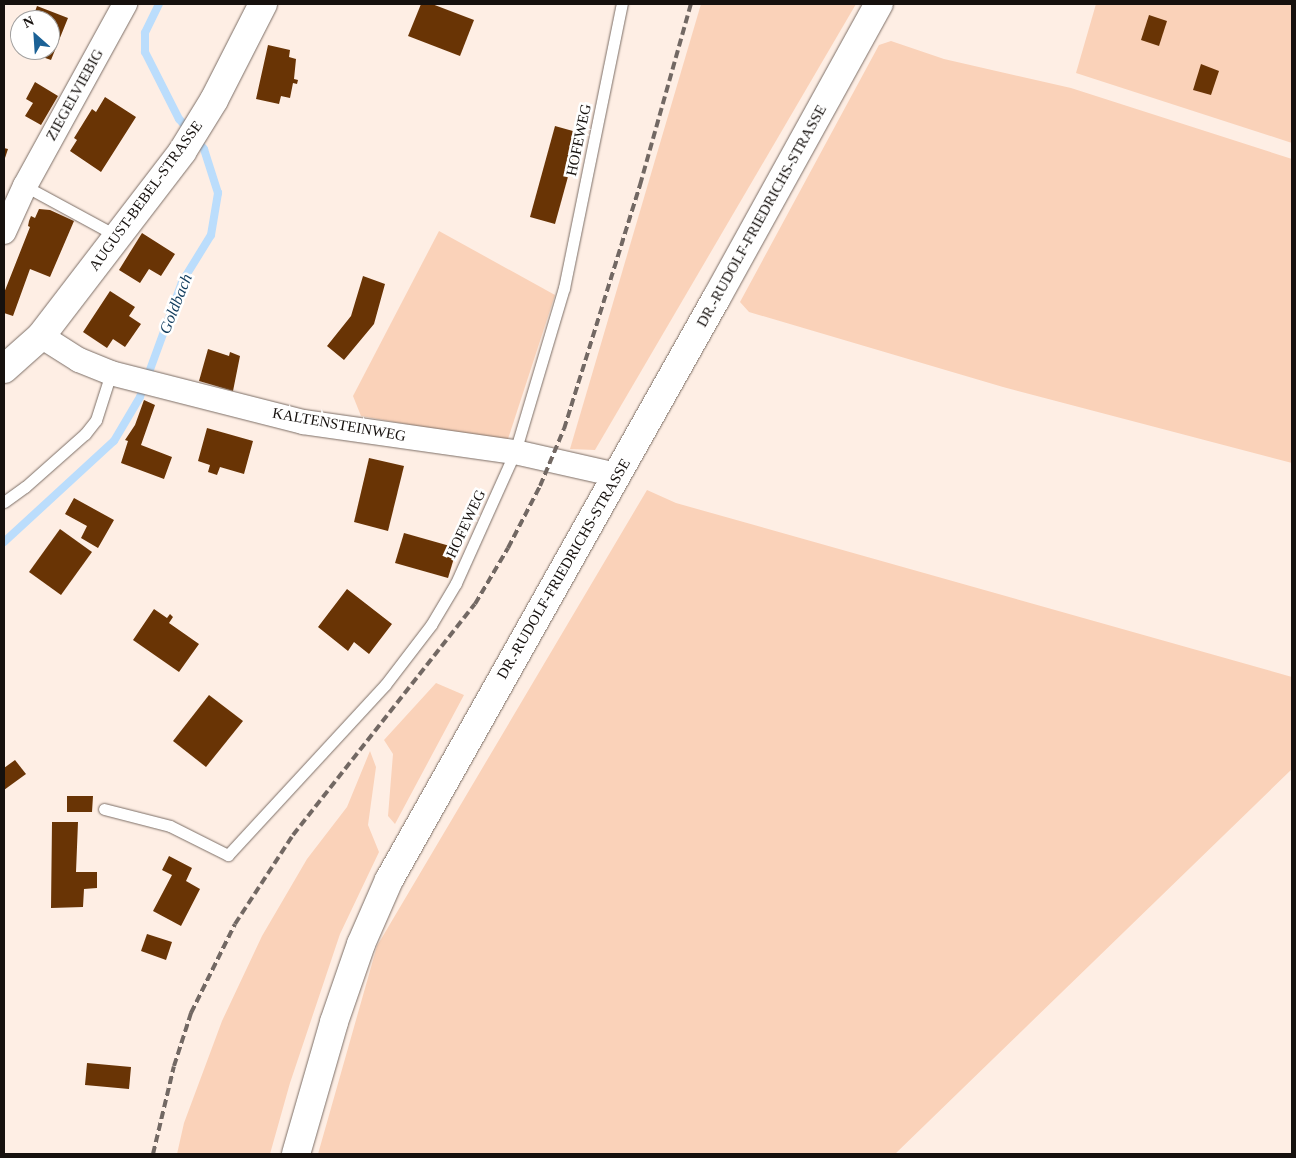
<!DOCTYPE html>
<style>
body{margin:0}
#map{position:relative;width:1296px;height:1158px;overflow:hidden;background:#feeee4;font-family:Georgia,serif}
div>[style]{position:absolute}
.green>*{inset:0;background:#fad2b9}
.stream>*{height:8px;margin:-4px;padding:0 4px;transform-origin:4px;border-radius:4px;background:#bbddfc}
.building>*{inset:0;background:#693405}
.roads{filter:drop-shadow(0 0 1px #7c6e66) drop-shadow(0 0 1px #7c6e66)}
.service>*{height:11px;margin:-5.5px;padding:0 5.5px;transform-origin:5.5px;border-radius:5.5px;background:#fff}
.minor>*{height:24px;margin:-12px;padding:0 12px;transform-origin:12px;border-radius:12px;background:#fff}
.tertiary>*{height:28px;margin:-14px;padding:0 14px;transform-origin:14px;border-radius:14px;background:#fff}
.secondary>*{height:28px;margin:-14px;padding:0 14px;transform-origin:14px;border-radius:14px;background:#fff}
.rail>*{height:4px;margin-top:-2px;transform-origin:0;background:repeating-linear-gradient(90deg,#726863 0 8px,transparent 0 12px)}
span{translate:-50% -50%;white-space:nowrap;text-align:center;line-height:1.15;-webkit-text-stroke:5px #fff;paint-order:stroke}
.street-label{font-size:15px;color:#16110e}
.water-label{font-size:16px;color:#103b5c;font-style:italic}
.frame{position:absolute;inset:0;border:5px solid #16110e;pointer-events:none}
.north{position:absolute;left:10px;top:10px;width:50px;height:50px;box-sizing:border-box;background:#fff;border:1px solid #a2a09f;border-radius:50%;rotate:334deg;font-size:14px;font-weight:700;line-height:20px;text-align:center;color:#16110e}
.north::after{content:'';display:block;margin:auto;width:18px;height:22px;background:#1b6196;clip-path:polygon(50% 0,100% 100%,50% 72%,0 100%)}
</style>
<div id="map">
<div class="green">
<i style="clip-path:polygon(701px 4px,856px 4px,595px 450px,570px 449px)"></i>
<i style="clip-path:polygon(1096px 4px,1292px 4px,1292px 143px,1076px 73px)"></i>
<i style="clip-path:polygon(891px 41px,944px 59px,1071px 88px,1292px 159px,1292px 463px,1003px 387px,749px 312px,740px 302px,879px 45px)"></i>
<i style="clip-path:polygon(439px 231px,555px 295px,507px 442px,361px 416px,353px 396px)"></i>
<i style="clip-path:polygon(647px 490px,676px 503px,1292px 677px,1292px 769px,895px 1154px,318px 1154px,377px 946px)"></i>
<i style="clip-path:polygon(436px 683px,464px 695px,395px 824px,388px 816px,393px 754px,384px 740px)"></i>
<i style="clip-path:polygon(370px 751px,376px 767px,368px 825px,379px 852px,340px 934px,290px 1083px,270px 1154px,177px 1154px,184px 1123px,222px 1021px,262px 936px,307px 859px,347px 807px)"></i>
</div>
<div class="stream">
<i style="left:159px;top:4px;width:32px;rotate:116deg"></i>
<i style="left:145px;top:33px;width:19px;rotate:90deg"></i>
<i style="left:145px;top:52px;width:75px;rotate:63.1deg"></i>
<i style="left:179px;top:119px;width:15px;rotate:48deg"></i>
<i style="left:4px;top:542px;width:149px;rotate:-42.6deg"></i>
<i style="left:114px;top:441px;width:51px;rotate:-59.4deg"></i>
<i style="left:140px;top:397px;width:122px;rotate:-69.9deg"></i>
<i style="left:182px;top:282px;width:55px;rotate:-58.3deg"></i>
<i style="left:211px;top:235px;width:43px;rotate:-80.5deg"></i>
<i style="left:218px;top:193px;width:46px;rotate:-107.7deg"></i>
<i style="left:204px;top:149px;width:13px;rotate:-129deg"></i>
</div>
<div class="building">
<i style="clip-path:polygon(421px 4px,432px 4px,474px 20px,460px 56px,408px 36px)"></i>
<i style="clip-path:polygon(37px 6px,68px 18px,51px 60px,31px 53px,32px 50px,50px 50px,50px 20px,32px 20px)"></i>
<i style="clip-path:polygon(1149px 15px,1167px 21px,1159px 46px,1141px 40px)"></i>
<i style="clip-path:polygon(268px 45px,290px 50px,289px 57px,296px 59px,294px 79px,298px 80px,297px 84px,293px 83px,290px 98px,281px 96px,279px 104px,256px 99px)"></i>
<i style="clip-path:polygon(1201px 64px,1219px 71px,1211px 95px,1193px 90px)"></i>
<i style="clip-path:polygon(35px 82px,58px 96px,41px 125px,25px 116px,33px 103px,26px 99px)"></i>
<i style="clip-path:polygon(105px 97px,136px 117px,101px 172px,70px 151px,77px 140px,74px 138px,92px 109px,96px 112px)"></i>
<i style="clip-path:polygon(555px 126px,580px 133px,555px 224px,530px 217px)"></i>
<i style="clip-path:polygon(4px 148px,8px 149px,4px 161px)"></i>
<i style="clip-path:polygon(39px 209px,50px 210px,74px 221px,50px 277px,30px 269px,13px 316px,4px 313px,4px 293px,30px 227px,28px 226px,29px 221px,31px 216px,35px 218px)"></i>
<i style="clip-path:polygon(142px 233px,175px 254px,161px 276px,149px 269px,140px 283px,119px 270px)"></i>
<i style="clip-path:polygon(363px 276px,385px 284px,374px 324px,344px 360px,327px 346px,351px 316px)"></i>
<i style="clip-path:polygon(110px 291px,135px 307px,129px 316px,141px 324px,125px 347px,113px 339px,107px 348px,83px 332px)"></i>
<i style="clip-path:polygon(208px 349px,229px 356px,230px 352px,240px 356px,233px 391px,199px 381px)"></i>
<i style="clip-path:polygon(144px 400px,155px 405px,141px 445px,172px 457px,164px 479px,121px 463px,128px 441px,125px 440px,135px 425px)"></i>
<i style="clip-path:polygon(207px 428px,253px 441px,244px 474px,220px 467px,217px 475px,208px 472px,210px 465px,198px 461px)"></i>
<i style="clip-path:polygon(369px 458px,404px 466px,388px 531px,354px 522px)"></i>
<i style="clip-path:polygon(74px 498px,114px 520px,98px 548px,81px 538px,87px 526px,65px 514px)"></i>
<i style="clip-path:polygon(60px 529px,92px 552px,61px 595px,29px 572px)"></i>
<i style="clip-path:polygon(404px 533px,457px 548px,448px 578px,395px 563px)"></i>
<i style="clip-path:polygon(347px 589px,392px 624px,369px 654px,354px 642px,348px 651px,318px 627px)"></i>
<i style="clip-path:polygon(154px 609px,167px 618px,170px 614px,173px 617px,169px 623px,199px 644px,179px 672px,133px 640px)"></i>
<i style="clip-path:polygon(209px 695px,243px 721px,206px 767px,173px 741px)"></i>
<i style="clip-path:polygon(15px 760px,26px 774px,4px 790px,4px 768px)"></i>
<i style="clip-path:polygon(67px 796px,93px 796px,92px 812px,67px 812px)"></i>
<i style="clip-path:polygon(52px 822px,78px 822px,76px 872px,97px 872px,97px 888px,84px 889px,83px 907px,51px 908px)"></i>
<i style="clip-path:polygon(169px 856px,192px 868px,186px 881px,200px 889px,181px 926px,153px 911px,172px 875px,162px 870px)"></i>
<i style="clip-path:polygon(147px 934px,172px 942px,166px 960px,141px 951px)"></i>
<i style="clip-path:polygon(87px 1063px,131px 1067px,129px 1089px,85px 1085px)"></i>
</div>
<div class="roads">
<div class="service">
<i style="left:25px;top:186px;width:105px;rotate:28.5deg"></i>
<i style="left:4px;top:502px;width:26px;rotate:-36deg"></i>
<i style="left:25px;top:487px;width:80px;rotate:-41.5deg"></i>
<i style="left:85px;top:434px;width:18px;rotate:-52deg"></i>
<i style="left:96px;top:420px;width:49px;rotate:-72.3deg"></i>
<i style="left:104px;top:809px;width:68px;rotate:14.4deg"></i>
<i style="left:170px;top:826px;width:65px;rotate:26.6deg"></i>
<i style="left:228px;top:855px;width:231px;rotate:-47.3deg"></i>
<i style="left:385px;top:685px;width:76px;rotate:-52.5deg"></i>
<i style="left:431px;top:625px;width:49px;rotate:-59.2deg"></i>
<i style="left:456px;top:583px;width:144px;rotate:-65.8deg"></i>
<i style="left:515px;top:452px;width:171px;rotate:-73.4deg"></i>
<i style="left:564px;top:288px;width:290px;rotate:-78.5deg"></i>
</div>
<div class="minor">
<i style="left:4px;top:232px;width:51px;rotate:-65.5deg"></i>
<i style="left:25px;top:186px;width:208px;rotate:-61.2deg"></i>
<i style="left:41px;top:336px;width:45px;rotate:32.3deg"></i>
<i style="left:79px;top:360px;width:35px;rotate:22deg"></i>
<i style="left:111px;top:373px;width:198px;rotate:14.3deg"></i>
<i style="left:303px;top:422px;width:214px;rotate:8.1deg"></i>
<i style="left:515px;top:452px;width:105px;rotate:12.7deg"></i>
</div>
<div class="tertiary">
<i style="left:4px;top:369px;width:50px;rotate:-41.7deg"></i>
<i style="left:41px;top:336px;width:232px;rotate:-52.5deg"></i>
<i style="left:182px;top:152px;width:61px;rotate:-58.4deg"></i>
<i style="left:214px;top:100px;width:108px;rotate:-63deg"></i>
</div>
<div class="secondary">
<i style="left:296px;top:1154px;width:137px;rotate:-73.9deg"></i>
<i style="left:334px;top:1022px;width:83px;rotate:-70.9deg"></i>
<i style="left:361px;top:944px;width:70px;rotate:-66.4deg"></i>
<i style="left:389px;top:880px;width:669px;rotate:-60.64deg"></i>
<i style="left:717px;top:297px;width:335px;rotate:-61.1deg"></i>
</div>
</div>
<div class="rail">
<i style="left:153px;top:1154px;width:90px;rotate:-76.6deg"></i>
<i style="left:174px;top:1066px;width:56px;rotate:-72.2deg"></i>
<i style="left:191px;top:1013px;width:99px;rotate:-63.7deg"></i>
<i style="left:235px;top:924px;width:106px;rotate:-56.9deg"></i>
<i style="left:293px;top:835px;width:294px;rotate:-51.8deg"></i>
<i style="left:475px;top:604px;width:65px;rotate:-59.5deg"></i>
<i style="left:508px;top:548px;width:70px;rotate:-62.7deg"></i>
<i style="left:540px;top:486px;width:62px;rotate:-67.2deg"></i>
<i style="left:564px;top:429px;width:256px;rotate:-72.7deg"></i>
<i style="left:640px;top:185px;width:188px;rotate:-74.3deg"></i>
</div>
<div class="street-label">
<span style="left:75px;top:95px;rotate:-61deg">ZIEGELVIEBIG</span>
<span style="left:579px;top:140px;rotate:-78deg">HOFEWEG</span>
<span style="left:146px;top:196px;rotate:-54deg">AUGUST-BEBEL-STRASSE</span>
<span style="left:762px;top:216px;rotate:-61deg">DR.-RUDOLF-FRIEDRICHS-STRASSE</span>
<span style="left:339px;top:425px;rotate:10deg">KALTENSTEINWEG</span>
<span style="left:466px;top:524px;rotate:-65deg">HOFEWEG</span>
<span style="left:564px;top:569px;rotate:-60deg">DR.-RUDOLF-FRIEDRICHS-STRASSE</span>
</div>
<div class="water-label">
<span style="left:176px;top:304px;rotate:-68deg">Goldbach</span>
</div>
<div class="frame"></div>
<div class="north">N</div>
</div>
